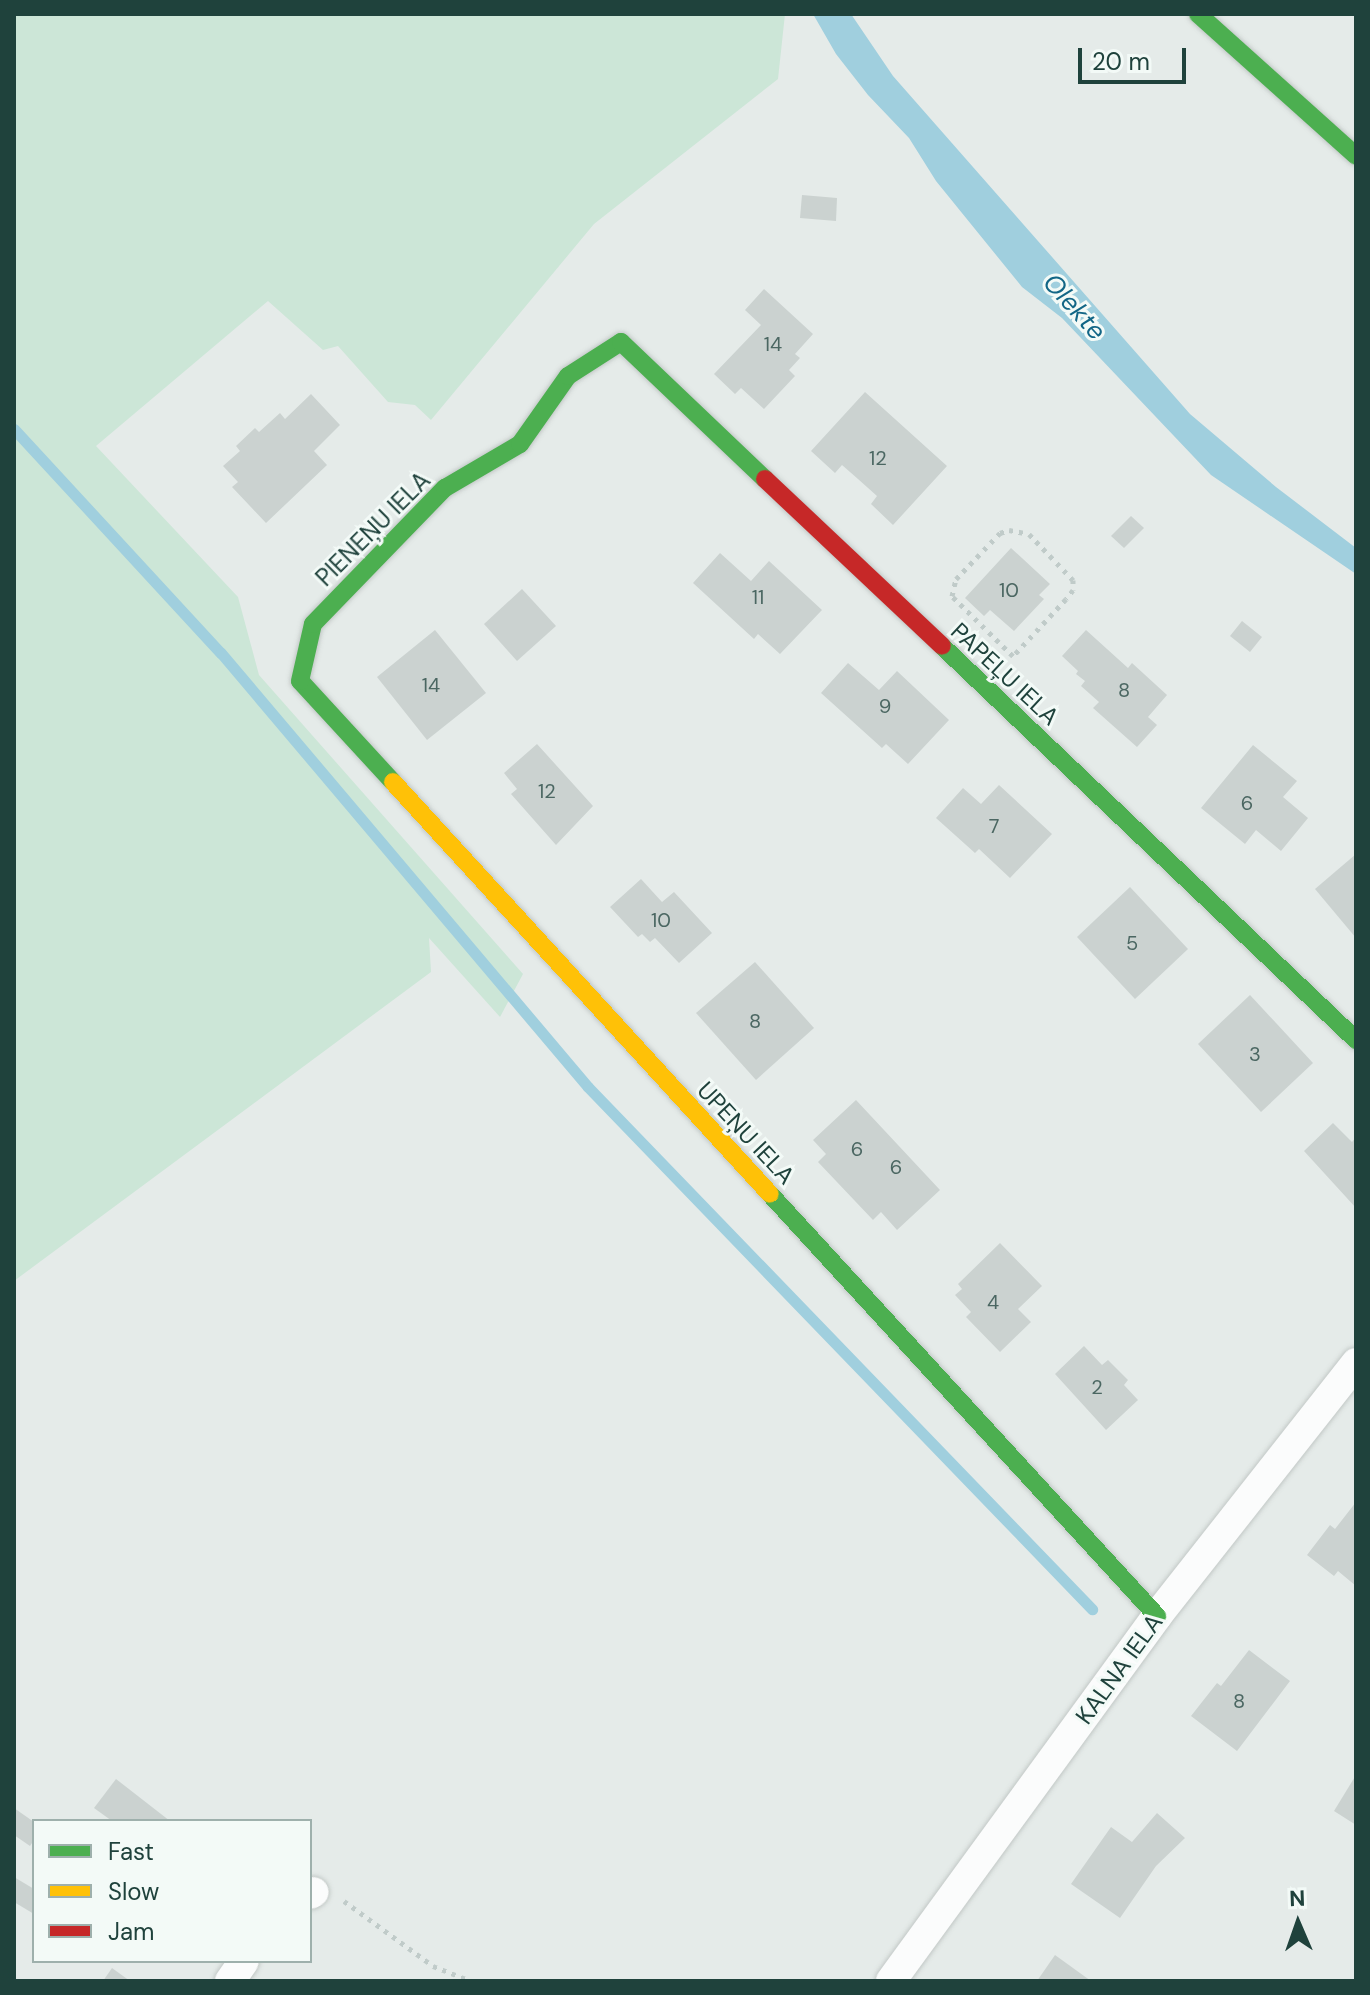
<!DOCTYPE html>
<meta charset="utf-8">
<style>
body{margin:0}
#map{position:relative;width:1370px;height:1995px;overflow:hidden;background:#e5ebe9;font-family:"DM Sans",sans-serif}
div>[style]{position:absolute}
.green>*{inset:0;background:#cce6d7}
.water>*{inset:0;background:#a0cfde}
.stream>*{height:11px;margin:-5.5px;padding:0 5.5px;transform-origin:5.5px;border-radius:5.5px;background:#a0cfde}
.building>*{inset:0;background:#cbd2d0}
.path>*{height:5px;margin-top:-2.5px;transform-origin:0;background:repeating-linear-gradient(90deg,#c0cbc9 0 4px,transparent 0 10px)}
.roads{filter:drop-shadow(0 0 2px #c2c8c6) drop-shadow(0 0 2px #c2c8c6)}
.street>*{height:30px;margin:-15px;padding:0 15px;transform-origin:15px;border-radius:15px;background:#fbfcfc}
.fast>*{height:18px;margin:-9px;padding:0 9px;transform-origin:9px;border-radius:9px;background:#4caf50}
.slow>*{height:18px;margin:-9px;padding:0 9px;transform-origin:9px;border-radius:9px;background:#ffc107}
.jam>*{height:18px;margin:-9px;padding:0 9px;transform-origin:9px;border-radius:9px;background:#c62828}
span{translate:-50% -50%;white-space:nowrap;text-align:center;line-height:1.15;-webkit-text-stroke:6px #f3faf7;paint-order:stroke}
.number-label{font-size:20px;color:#4b6762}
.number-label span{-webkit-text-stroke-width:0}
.street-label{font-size:24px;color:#1f423c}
.water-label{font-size:26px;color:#126686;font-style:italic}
.frame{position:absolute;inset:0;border:16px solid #1f423c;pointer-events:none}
.legend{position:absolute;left:32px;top:1819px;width:280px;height:144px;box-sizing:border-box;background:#f3faf7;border:2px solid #9eb0ac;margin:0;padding:10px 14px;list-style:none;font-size:24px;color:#1f423c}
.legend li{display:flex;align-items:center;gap:16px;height:40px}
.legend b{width:40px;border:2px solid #9eb0ac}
.north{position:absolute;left:1258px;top:1883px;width:80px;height:80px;-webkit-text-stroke:6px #f3faf7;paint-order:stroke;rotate:358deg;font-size:22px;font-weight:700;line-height:32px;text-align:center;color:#1f423c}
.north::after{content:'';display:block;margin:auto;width:28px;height:36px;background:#1f423c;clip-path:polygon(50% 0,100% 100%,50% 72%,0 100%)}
.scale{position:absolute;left:1078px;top:48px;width:108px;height:36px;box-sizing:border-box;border:4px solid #1f423c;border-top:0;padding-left:10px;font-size:24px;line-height:28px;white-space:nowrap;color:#1f423c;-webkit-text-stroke:6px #f3faf7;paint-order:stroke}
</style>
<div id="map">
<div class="green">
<i style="clip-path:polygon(14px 14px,785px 14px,778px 79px,594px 224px,431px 420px,415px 405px,388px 402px,338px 346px,323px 350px,268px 301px,96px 446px,238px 597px,259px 675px,523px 974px,500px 1017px,429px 938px,431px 972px,14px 1281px)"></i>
</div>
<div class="water">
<i style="clip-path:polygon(813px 14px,851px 14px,893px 76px,1190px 414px,1276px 487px,1356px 548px,1356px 574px,1211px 475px,1062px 318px,1022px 287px,936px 181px,909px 138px,868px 95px,836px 54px)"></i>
</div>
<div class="stream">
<i style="left:14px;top:429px;width:305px;rotate:47.3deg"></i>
<i style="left:221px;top:653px;width:568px;rotate:49.78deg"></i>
<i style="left:588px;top:1087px;width:726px;rotate:46.01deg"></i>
</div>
<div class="building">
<i style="clip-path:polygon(802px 195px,837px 198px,836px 221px,800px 218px)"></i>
<i style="clip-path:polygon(764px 289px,813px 334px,795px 354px,800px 358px,789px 370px,795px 376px,764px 409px,741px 388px,735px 394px,714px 374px,761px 325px,745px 310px)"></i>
<i style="clip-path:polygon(865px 392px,947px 466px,893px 525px,871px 504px,877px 496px,858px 479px,842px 465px,835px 473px,811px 451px)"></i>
<i style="clip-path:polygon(311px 394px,340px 425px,314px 451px,327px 465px,266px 523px,232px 487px,238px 482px,223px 466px,240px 451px,236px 446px,255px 428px,259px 432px,280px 413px,285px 419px)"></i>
<i style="clip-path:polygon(1131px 516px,1144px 528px,1124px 548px,1111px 536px)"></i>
<i style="clip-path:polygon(1011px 548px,1050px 584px,1039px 595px,1044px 599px,1014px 631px,990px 610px,984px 616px,965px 598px)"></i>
<i style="clip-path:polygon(720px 553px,751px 581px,769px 561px,822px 610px,780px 654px,758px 634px,754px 639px,693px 583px)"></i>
<i style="clip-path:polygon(522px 589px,556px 626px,517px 661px,484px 624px)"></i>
<i style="clip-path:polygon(1242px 621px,1262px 637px,1250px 652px,1230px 636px)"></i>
<i style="clip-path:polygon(435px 630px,486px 693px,427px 740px,377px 677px)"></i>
<i style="clip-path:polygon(1086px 630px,1128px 668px,1132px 663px,1167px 695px,1148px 717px,1157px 725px,1137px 747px,1093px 708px,1099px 702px,1081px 686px,1085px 681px,1076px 674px,1078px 671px,1062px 656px)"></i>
<i style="clip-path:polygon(848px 663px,879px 690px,897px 671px,949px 720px,908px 764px,886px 744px,882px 748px,821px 693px)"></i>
<i style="clip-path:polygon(537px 744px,593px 806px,556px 845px,511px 794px,517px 789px,504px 773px)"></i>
<i style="clip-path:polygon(1253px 745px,1297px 781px,1283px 797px,1308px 818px,1281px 851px,1256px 830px,1245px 844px,1201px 808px)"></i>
<i style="clip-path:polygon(999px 785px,1052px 834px,1010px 878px,979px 849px,975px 853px,936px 818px,963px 788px,981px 804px)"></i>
<i style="clip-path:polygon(1356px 854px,1356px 938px,1315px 889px)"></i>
<i style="clip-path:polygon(641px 879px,662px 902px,674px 892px,712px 933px,679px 963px,655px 938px,650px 942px,642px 934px,638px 937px,610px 907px)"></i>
<i style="clip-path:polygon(1130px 887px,1188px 949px,1135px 999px,1077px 937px)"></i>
<i style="clip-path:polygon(755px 962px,814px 1028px,756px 1080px,696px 1013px)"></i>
<i style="clip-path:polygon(1250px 995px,1313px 1063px,1261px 1112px,1198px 1044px)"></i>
<i style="clip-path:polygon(856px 1100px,940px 1190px,897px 1230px,881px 1212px,873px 1220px,818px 1162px,826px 1154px,813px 1140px)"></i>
<i style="clip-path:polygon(1333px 1123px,1352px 1142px,1356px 1137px,1356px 1208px,1304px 1151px)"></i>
<i style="clip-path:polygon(1000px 1243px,1042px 1286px,1018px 1309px,1031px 1322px,1000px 1352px,966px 1317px,971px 1312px,955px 1295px,962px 1289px,958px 1284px)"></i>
<i style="clip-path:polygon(1084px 1346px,1102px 1365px,1108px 1360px,1128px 1380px,1124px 1385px,1138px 1400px,1106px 1430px,1055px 1374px)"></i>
<i style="clip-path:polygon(1356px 1502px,1356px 1586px,1338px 1571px,1334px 1576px,1307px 1555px,1330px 1525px,1335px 1529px)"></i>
<i style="clip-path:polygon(1249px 1650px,1290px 1681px,1237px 1751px,1191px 1716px,1217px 1683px,1221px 1686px)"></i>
<i style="clip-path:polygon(1356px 1775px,1356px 1825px,1334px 1811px)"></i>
<i style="clip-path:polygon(116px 1779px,170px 1821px,112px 1821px,94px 1808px)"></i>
<i style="clip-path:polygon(14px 1808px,34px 1822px,34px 1840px,30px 1846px,14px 1835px)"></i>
<i style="clip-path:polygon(1157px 1813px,1185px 1838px,1156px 1866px,1120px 1918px,1071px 1884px,1111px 1827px,1132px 1842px)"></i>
<i style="clip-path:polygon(14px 1877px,34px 1889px,34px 1914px,14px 1902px)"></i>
<i style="clip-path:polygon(1055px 1955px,1091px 1981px,1037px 1981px)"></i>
<i style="clip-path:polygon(112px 1968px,130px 1981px,103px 1981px)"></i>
</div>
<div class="path">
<i style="left:1009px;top:530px;width:20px;rotate:11deg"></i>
<i style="left:1029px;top:534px;width:64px;rotate:46.3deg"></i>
<i style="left:1073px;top:580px;width:10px;rotate:90deg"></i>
<i style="left:1073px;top:590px;width:11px;rotate:128deg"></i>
<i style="left:1066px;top:599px;width:78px;rotate:132.9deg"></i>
<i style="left:1013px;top:656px;width:86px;rotate:-135.5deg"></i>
<i style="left:952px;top:596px;width:17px;rotate:-77deg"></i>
<i style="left:956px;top:579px;width:64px;rotate:-46.3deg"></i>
<i style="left:1000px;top:533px;width:9px;rotate:-18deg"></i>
<i style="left:344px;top:1901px;width:110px;rotate:36.1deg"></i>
<i style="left:433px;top:1966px;width:41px;rotate:21.5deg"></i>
</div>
<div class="roads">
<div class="street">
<i style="left:310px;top:1894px;width:4px;rotate:-27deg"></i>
<i style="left:230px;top:1981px;width:24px;rotate:-55deg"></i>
<i style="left:891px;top:1981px;width:452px;rotate:-53.9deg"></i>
<i style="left:1157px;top:1616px;width:322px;rotate:-51.8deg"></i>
</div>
<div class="fast">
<i style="left:1198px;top:14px;width:212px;rotate:41.9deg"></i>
<i style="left:942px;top:646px;width:572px;rotate:43.58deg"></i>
<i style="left:393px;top:782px;width:137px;rotate:-132.6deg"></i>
<i style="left:300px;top:681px;width:58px;rotate:-77.2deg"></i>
<i style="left:313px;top:624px;width:190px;rotate:-45.9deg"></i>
<i style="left:445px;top:488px;width:87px;rotate:-30.4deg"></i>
<i style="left:520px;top:444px;width:83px;rotate:-54.8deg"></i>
<i style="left:568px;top:376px;width:63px;rotate:-32.7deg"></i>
<i style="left:621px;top:342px;width:199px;rotate:43.6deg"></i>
<i style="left:770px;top:1194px;width:573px;rotate:47.48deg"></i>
</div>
<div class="slow">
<i style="left:393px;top:782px;width:558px;rotate:47.54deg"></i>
</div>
<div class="jam">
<i style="left:765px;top:479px;width:243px;rotate:43.3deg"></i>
</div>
</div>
<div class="number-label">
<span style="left:773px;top:344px">14</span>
<span style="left:878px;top:458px">12</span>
<span style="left:1009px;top:590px">10</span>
<span style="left:758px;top:597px">11</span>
<span style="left:431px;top:685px">14</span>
<span style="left:1124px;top:690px">8</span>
<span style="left:885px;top:706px">9</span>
<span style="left:547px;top:791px">12</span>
<span style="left:1247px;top:803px">6</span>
<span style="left:994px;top:826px">7</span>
<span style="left:661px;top:920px">10</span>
<span style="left:1132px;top:943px">5</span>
<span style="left:755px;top:1021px">8</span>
<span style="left:1255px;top:1054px">3</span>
<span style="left:857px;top:1149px">6</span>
<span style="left:896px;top:1167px">6</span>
<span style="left:993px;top:1302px">4</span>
<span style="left:1097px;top:1387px">2</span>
<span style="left:1239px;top:1701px">8</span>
</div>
<div class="street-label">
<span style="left:373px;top:529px;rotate:-45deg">PIENEŅU IELA</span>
<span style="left:1005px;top:674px;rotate:43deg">PAPEĻU IELA</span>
<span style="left:746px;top:1133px;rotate:47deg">UPEŅU IELA</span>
<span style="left:1119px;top:1669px;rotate:-54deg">KALNA IELA</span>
</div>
<div class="water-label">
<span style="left:1074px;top:307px;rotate:48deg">Olekte</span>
</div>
<div class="frame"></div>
<ul class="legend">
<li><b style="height:10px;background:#4caf50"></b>Fast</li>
<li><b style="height:10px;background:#ffc107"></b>Slow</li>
<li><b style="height:10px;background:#c62828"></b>Jam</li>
</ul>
<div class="north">N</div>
<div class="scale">20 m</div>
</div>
